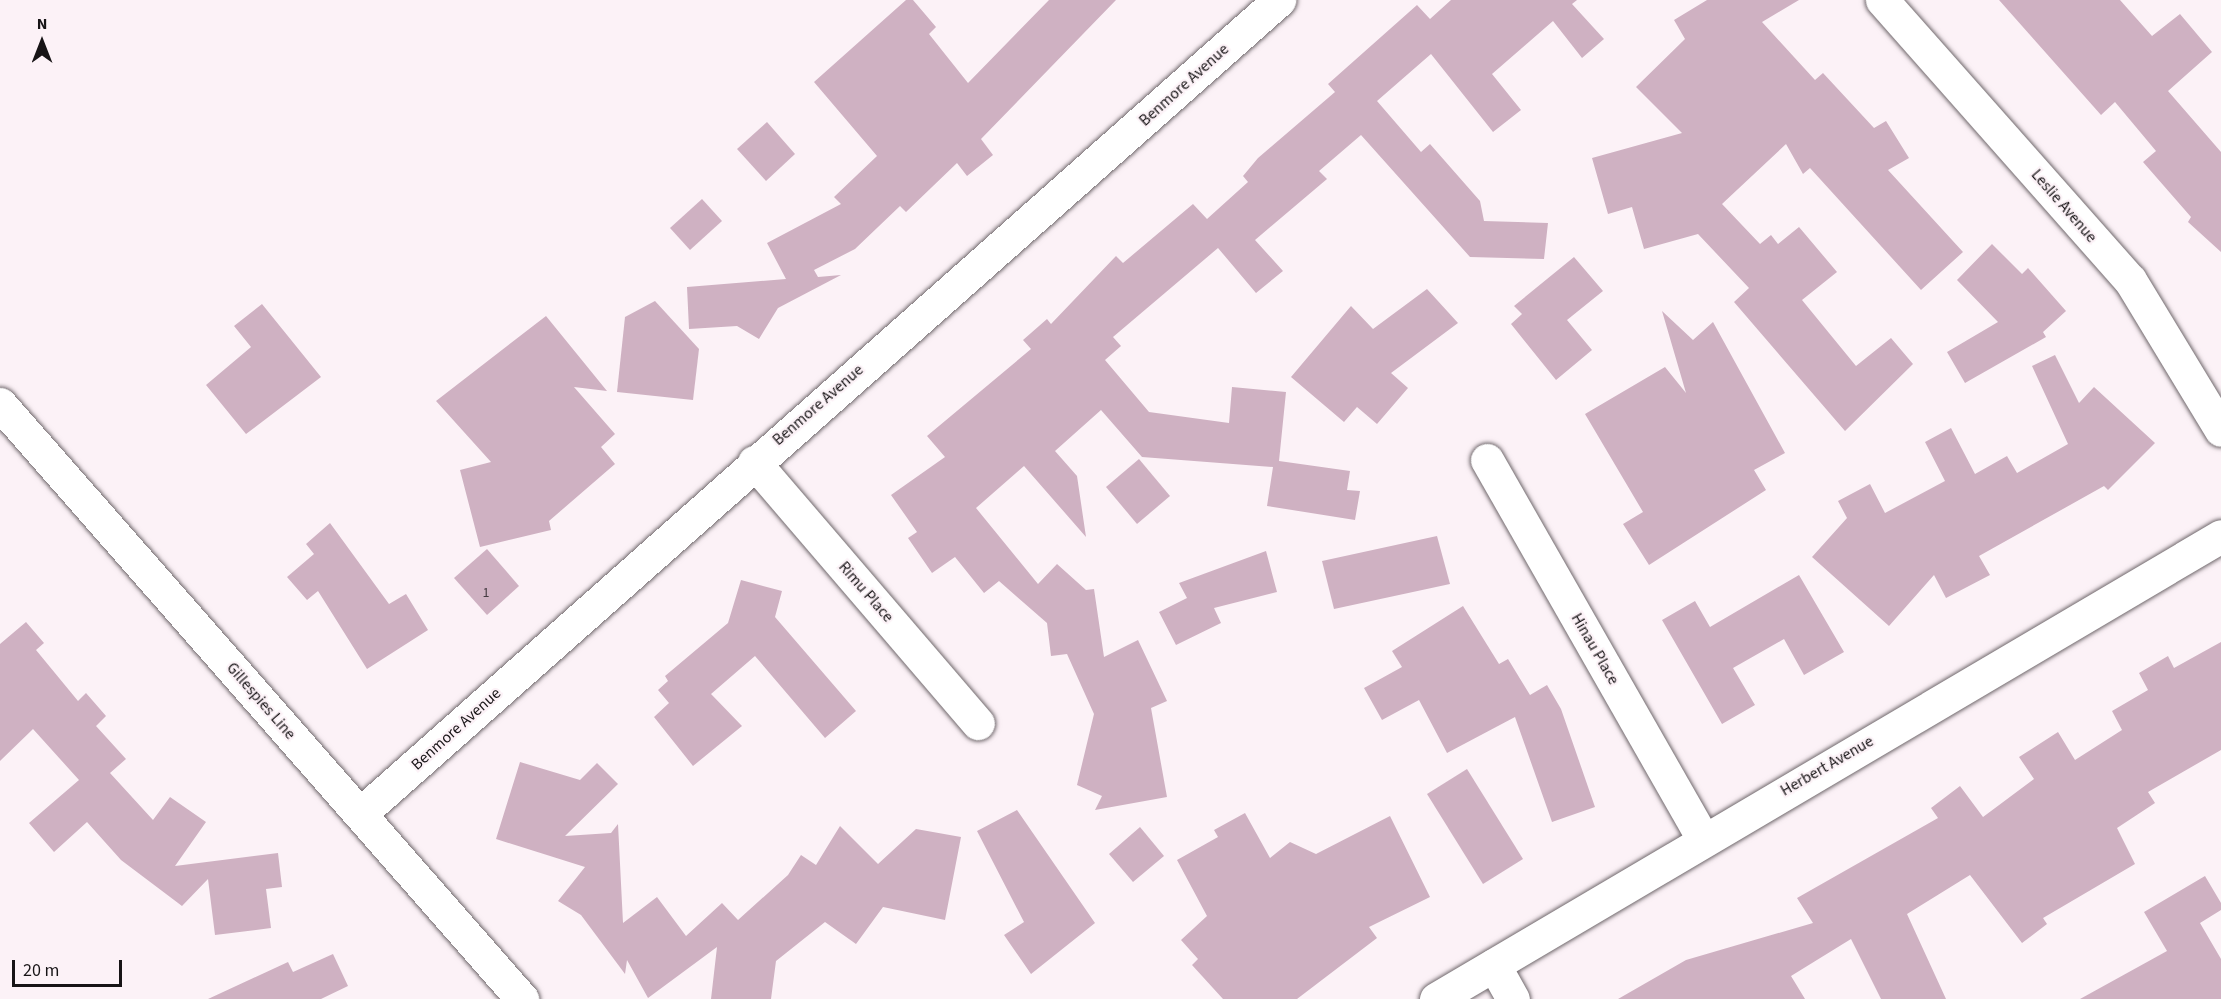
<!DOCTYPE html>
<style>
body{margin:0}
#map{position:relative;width:2221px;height:999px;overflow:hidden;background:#fcf2f7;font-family:"Source Sans 3",sans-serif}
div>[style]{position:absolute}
.building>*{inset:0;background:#cfb1c2}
.roads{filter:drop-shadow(0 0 2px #70686c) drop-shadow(0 0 2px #70686c)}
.street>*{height:33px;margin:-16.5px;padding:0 16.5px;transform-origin:16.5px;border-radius:16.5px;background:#fff}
.secondary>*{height:33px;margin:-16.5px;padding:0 16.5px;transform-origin:16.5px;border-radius:16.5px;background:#fff}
span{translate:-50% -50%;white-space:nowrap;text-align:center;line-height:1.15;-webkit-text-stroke:4.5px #fcf2f7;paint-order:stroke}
.number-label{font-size:14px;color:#453b41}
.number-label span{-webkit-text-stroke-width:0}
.street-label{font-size:16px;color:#171416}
.north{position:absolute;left:12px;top:12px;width:60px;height:60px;-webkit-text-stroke:4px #fcf2f7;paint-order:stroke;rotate:0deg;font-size:16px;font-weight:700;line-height:24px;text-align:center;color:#171416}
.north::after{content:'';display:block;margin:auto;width:21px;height:27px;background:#171416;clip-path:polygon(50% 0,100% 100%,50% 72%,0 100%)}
.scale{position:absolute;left:12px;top:960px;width:110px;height:27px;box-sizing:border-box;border:3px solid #171416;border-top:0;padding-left:8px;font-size:18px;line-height:21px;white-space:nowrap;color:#171416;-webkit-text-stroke:4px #fcf2f7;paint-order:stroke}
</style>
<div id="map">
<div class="building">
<i style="clip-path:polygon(906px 0,913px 0,936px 27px,929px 34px,968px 83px,1049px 0,1116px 0,981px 139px,993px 155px,967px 176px,957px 163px,906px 212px,900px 206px,855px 249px,814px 270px,818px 277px,841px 275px,778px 308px,759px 339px,737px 326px,689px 329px,687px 287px,786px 279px,767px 243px,841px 204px,834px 197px,877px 156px,814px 82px)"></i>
<i style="clip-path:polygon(1451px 0,1577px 0,1572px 4px,1604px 39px,1582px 58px,1553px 21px,1492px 74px,1521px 110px,1493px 132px,1431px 54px,1377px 101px,1421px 152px,1430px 144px,1480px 201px,1484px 221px,1548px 223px,1544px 259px,1470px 257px,1361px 135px,1319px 171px,1327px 179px,1255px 240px,1283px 271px,1256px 293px,1218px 248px,1113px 337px,1121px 346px,1105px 360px,1149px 412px,1229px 423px,1232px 387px,1286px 392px,1279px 461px,1350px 471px,1347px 490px,1360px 491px,1355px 520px,1267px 506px,1273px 467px,1142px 457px,1101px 410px,1055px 451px,1077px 476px,1086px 537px,1024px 466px,976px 508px,1038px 584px,1057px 564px,1086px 590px,1094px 589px,1104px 657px,1138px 640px,1167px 701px,1151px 708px,1167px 797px,1095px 810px,1102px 796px,1077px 785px,1094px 714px,1067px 654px,1051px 656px,1047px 623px,999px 581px,984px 593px,955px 557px,932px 573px,908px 538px,917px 532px,891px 495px,945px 457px,927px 436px,1031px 349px,1023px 340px,1047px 319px,1051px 324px,1116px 256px,1123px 263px,1193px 204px,1207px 219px,1248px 182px,1243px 176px,1258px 158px,1335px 92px,1328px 84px,1417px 5px,1430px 19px)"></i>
<i style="clip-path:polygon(1707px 0,1799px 0,1762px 22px,1815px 80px,1823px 73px,1874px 128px,1886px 121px,1909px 158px,1888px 170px,1963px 252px,1921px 290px,1810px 168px,1803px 174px,1786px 144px,1722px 204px,1760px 244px,1771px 235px,1778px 244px,1799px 227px,1837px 272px,1802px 300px,1856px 366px,1891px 338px,1913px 364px,1845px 431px,1734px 302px,1749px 288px,1698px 234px,1644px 249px,1632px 207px,1608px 214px,1592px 158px,1682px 133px,1636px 87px,1685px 39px,1674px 20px)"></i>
<i style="clip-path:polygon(1999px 0,2120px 0,2152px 36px,2180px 14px,2212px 52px,2168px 91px,2221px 152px,2221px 252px,2188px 222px,2191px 217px,2143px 162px,2156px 151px,2115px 102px,2101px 115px)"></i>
<i style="clip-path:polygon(767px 122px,795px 154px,766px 181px,737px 149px)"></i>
<i style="clip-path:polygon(702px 199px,722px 221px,690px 250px,670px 228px)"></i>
<i style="clip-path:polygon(1992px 244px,2022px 274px,2028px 268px,2066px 311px,2043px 332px,2046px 337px,1965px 383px,1947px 352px,1998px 322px,1957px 280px)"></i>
<i style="clip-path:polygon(1574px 257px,1603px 291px,1567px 320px,1592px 350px,1556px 380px,1511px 324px,1522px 314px,1514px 306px)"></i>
<i style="clip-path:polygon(1427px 289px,1458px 323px,1391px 373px,1408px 388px,1377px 424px,1357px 407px,1344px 422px,1291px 377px,1351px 306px,1373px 329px)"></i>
<i style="clip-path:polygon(655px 301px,699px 349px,693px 400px,617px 392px,625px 317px)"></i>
<i style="clip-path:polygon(262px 304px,321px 377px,246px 434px,206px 385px,251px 347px,234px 326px)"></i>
<i style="clip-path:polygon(1662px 311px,1693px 340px,1713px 322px,1785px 453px,1754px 470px,1766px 490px,1649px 565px,1623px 524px,1643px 512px,1585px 414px,1665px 367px,1686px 393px)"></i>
<i style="clip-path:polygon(546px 316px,607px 391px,574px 387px,615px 434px,601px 447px,615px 464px,549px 521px,551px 530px,480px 547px,460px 470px,491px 462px,436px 401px)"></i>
<i style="clip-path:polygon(2055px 355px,2079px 403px,2094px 387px,2155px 443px,2108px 490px,2104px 486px,1979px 556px,1990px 575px,1946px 598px,1934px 575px,1889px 626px,1812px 557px,1847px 518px,1838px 501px,1870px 484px,1885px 513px,1945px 481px,1925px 442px,1951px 428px,1975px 474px,2007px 456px,2017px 473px,2068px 444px,2032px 366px)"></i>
<i style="clip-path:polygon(1139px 459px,1170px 496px,1137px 524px,1106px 487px)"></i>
<i style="clip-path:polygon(330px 523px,389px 604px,406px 594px,428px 630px,367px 669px,318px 591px,307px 600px,287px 577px,314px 554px,306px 544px)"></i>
<i style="clip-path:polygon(1437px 536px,1450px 584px,1334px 609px,1322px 561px)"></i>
<i style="clip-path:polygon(487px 549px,519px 586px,487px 615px,454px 578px)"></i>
<i style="clip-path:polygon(1266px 551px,1277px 592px,1214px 608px,1221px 623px,1176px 645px,1159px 612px,1187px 598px,1179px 583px)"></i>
<i style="clip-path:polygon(1799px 575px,1844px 652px,1804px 675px,1784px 639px,1733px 668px,1755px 705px,1722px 724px,1662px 620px,1695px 601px,1710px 627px)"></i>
<i style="clip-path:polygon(741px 580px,782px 591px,775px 617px,856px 711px,825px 738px,755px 656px,711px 694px,742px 726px,693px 766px,654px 717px,669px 703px,658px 690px,668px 681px,665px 676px,728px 623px)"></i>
<i style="clip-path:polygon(1463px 606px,1499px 664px,1508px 659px,1530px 695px,1547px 685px,1561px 709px,1595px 807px,1552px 822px,1515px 717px,1447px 753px,1419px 700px,1382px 720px,1364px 688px,1402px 667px,1392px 651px)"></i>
<i style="clip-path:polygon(26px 622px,44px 643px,36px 650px,78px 701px,86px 693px,106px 716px,96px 726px,126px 759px,110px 773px,153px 820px,170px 797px,206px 822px,175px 866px,278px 853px,282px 887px,266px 889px,271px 928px,215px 935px,208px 879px,182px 906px,121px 860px,87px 822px,54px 852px,29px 823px,79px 780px,33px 729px,0 761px,0 644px)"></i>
<i style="clip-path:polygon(2221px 642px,2221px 750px,2148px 792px,2155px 803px,2117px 828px,2135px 864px,2043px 918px,2047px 924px,2022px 943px,1970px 875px,1907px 914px,1946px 999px,1881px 999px,1851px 939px,1791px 976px,1805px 999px,1618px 999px,1686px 960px,1813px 923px,1797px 898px,1938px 818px,1931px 808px,1960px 786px,1983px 817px,2034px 779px,2019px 757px,2058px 732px,2075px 760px,2122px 730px,2112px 711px,2148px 690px,2139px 673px,2168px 656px,2174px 668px)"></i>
<i style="clip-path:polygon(520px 762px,580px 780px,597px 763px,618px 784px,565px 836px,611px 833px,618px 824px,623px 923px,657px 897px,686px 936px,722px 903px,738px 920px,788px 875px,801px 855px,816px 865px,840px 826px,878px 864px,916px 829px,961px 837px,945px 920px,883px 907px,856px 944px,825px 922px,776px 961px,771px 999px,711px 999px,717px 947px,648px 998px,627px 960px,625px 974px,581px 915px,558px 901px,585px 867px,496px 839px)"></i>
<i style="clip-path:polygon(1467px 769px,1523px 859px,1483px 884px,1427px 794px)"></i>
<i style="clip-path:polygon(1017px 810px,1095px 923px,1031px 974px,1004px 935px,1024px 922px,977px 831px)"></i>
<i style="clip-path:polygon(1245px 813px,1270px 858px,1290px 842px,1316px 854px,1390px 816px,1430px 897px,1369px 927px,1377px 938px,1297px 999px,1223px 999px,1192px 965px,1198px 959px,1181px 940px,1207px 916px,1177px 860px,1218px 837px,1214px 830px)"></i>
<i style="clip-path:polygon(1140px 827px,1164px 856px,1133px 882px,1109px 854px)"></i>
<i style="clip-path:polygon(2205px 876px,2221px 903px,2221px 910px,2200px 923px,2221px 959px,2221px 999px,2080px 999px,2167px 951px,2144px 912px)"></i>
<i style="clip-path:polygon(333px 954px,348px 986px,321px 999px,208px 999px,288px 962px,293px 972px)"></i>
</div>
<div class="roads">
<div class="street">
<i style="left:1882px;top:0;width:374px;rotate:48.5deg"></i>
<i style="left:2130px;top:280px;width:175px;rotate:58.8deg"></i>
<i style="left:1487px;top:460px;width:436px;rotate:60.3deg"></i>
<i style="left:754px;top:462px;width:344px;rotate:49.4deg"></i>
<i style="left:1494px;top:965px;width:39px;rotate:61deg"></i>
<i style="left:1436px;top:999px;width:911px;rotate:-30.53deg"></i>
</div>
<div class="secondary">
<i style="left:0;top:404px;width:792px;rotate:48.74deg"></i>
<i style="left:360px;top:814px;width:1228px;rotate:-41.53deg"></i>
</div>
</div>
<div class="number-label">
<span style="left:486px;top:593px">1</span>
</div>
<div class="street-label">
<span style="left:1184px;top:85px;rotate:-42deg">Benmore Avenue</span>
<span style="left:2064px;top:206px;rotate:49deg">Leslie Avenue</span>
<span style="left:818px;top:405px;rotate:-41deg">Benmore Avenue</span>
<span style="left:866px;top:592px;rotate:49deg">Rimu Place</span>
<span style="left:1595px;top:649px;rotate:60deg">Hinau Place</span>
<span style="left:261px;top:701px;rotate:49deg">Gillespies Line</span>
<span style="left:456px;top:729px;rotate:-42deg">Benmore Avenue</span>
<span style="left:1827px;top:766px;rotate:-30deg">Herbert Avenue</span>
</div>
<div class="north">N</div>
<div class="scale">20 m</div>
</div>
